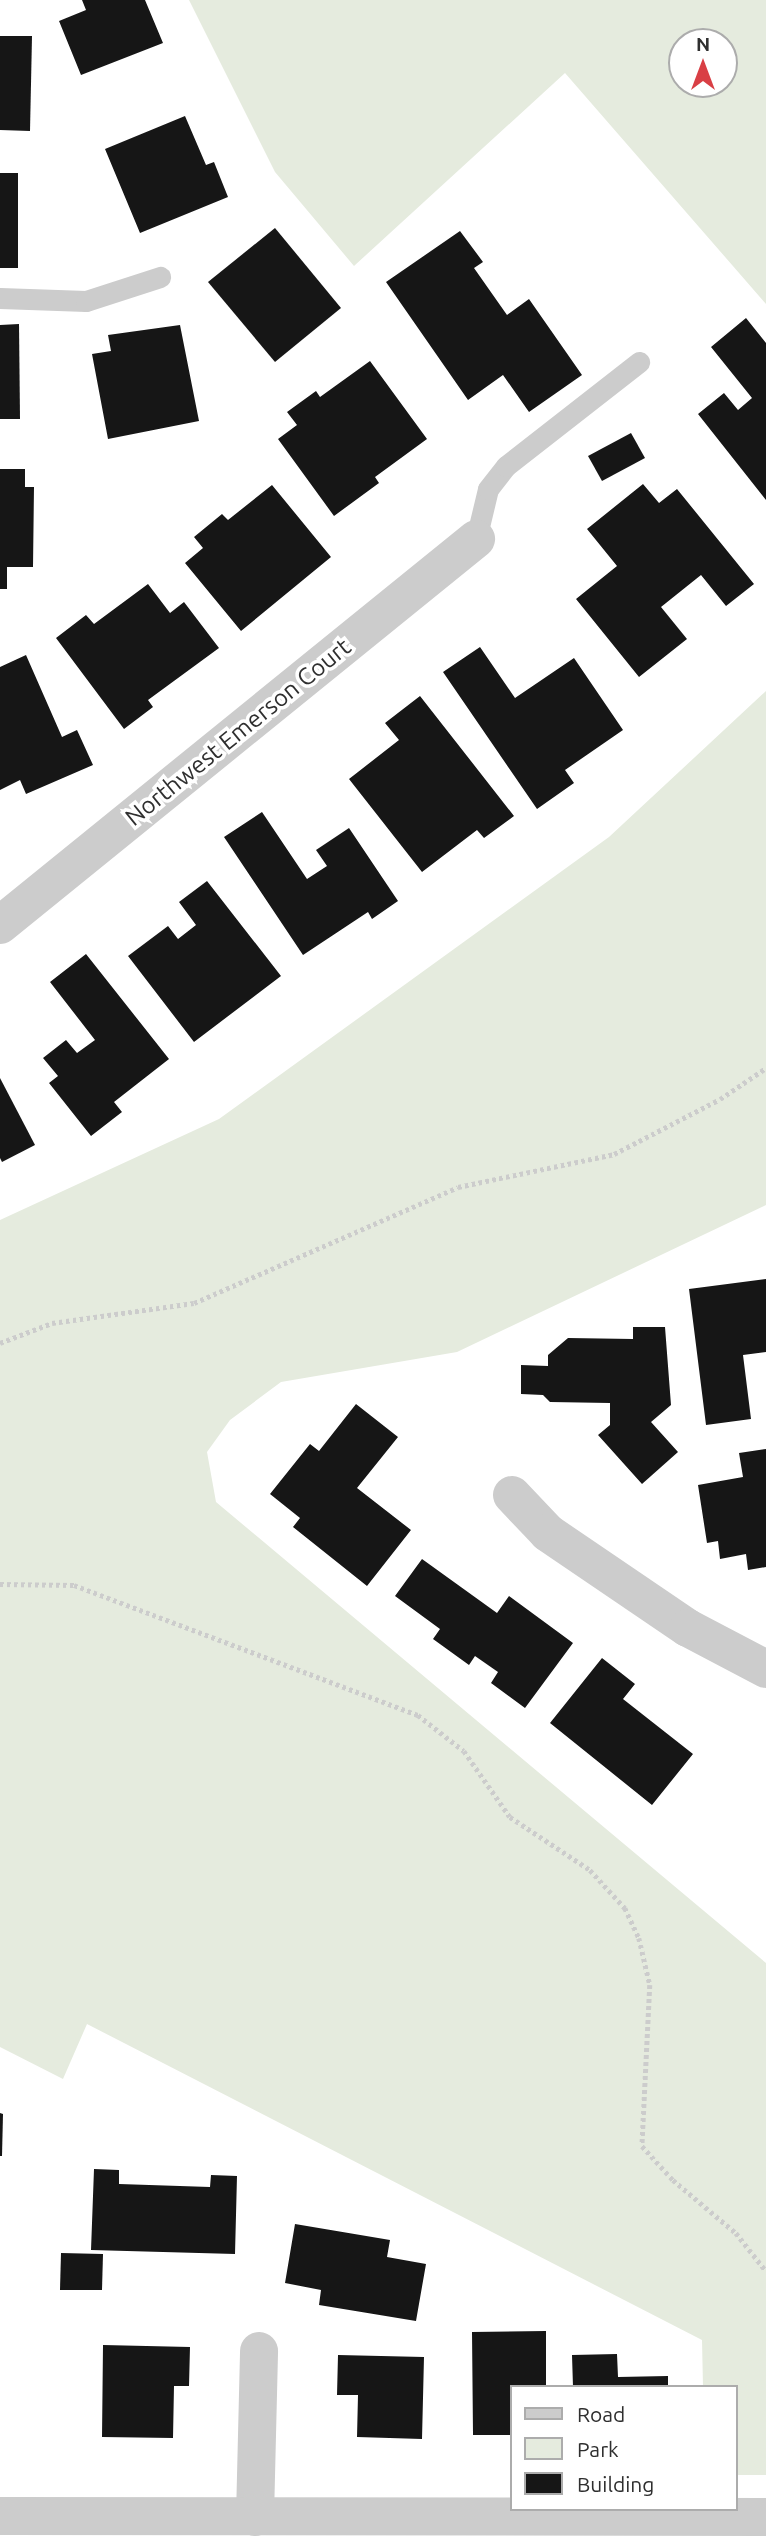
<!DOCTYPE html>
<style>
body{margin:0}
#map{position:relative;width:766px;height:2539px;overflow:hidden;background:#fff;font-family:Ubuntu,sans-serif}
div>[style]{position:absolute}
.green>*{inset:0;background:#e5ebde}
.building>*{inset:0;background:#161616}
.path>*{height:4.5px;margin-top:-2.25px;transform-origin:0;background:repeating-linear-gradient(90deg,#ccc 0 3.5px,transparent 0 7px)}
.service>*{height:21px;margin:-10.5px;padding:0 10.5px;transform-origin:10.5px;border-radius:10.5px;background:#ccc}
.minor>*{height:38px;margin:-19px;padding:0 19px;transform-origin:19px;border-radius:19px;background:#ccc}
.tertiary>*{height:38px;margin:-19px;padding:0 19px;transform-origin:19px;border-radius:19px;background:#ccc}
span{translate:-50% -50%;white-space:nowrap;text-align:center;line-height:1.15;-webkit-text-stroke:7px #fff;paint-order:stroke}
.street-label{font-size:24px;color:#2f2f2f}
.legend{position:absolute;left:510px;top:2385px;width:228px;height:126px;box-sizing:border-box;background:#fff;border:2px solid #acacac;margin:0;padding:9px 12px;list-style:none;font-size:21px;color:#2f2f2f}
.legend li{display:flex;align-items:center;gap:14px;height:35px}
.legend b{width:35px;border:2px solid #acacac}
.north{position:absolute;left:668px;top:28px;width:70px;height:70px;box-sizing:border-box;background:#fff;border:2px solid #acacac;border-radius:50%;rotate:0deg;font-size:19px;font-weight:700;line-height:28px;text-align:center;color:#2f2f2f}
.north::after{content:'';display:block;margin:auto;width:24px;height:32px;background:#d93f45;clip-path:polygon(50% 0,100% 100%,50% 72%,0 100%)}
</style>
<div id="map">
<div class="green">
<i style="clip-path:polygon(evenodd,189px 0,766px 0,766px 304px,565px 73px,354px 266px,275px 172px,189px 0,682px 42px,724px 42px,724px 84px,682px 84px,682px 42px)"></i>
<i style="clip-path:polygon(766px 691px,766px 1205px,457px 1352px,281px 1382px,230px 1420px,207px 1452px,216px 1502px,766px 1963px,766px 2475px,736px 2475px,736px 2387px,703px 2387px,702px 2340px,87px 2024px,63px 2079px,0 2047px,0 1220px,219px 1119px,609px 837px)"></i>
</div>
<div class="building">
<i style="clip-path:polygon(82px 0,145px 0,163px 43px,81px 75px,59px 21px,86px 10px)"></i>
<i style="clip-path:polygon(0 36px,32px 36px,30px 131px,0 130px)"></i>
<i style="clip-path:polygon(185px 116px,206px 165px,214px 162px,228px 197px,140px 233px,105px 149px)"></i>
<i style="clip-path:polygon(0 173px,18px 173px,18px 268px,0 268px)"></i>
<i style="clip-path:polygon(275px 228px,341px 308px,275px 362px,208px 282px)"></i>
<i style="clip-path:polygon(460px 231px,483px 262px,474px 268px,507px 315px,529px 299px,582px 375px,529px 412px,503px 375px,468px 400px,386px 282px)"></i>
<i style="clip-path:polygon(746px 318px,766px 343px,766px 500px,698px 414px,724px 393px,738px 410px,752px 398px,711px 347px)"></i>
<i style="clip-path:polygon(19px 324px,20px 419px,0 419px,0 325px)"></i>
<i style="clip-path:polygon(180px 325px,199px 421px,108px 439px,92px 354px,111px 351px,108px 335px)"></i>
<i style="clip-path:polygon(370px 361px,427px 439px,375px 477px,379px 483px,334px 516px,278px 439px,297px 425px,287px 412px,316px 391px,320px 397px)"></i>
<i style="clip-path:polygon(631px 433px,645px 458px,602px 481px,588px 456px)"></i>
<i style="clip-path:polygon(0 469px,25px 469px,25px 487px,34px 487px,33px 567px,7px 567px,7px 589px,0 589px)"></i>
<i style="clip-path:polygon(643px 484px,659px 503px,677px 489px,754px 584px,726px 606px,701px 575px,661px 607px,687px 639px,639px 677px,576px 599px,617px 566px,587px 529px)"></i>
<i style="clip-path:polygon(272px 485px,331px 557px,241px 631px,185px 563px,203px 548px,194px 537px,222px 514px,228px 520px)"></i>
<i style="clip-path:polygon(148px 584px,170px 613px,184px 602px,219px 648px,148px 700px,153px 707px,124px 729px,56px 638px,86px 615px,94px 624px)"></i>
<i style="clip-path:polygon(480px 647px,515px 698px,574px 658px,623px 730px,565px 770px,574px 783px,537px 809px,443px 672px)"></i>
<i style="clip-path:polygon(26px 655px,62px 737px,77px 730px,93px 765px,26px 794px,20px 780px,0 790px,0 667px)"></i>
<i style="clip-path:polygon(420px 696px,514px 816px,484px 838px,477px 830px,422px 872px,349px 779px,399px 740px,385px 723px)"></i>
<i style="clip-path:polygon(262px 812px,307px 879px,327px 866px,316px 850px,349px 828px,398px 901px,372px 919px,368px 912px,303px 955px,224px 837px)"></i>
<i style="clip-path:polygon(207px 881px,281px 976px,194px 1042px,128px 956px,168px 926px,178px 939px,196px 925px,179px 902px)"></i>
<i style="clip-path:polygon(86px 954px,169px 1059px,114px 1102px,122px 1112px,91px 1136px,49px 1083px,58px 1076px,43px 1058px,66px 1040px,77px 1053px,95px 1040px,50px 982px)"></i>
<i style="clip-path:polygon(0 1078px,35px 1145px,2px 1162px,0 1158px)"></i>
<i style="clip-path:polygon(766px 1279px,766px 1352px,743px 1355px,751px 1419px,706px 1425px,689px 1289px)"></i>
<i style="clip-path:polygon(633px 1327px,665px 1327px,671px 1405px,651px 1422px,678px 1452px,642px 1484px,598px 1435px,610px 1425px,610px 1403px,550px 1402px,543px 1395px,521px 1394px,521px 1365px,548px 1366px,548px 1355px,568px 1338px,633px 1339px)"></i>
<i style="clip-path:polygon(356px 1404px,398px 1437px,357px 1488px,411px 1530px,367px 1586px,293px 1527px,300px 1518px,270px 1494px,310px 1444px,319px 1451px)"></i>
<i style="clip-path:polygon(766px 1449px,766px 1567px,748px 1570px,746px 1554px,720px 1559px,718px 1541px,707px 1543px,698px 1485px,743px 1477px,739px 1453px)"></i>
<i style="clip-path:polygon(422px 1559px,497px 1613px,509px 1596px,573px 1643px,525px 1708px,491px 1683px,498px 1672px,475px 1656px,469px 1665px,433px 1639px,440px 1629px,395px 1596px)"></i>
<i style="clip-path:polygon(602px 1658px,635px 1684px,623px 1699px,693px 1754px,652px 1805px,550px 1723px)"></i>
<i style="clip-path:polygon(0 2113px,3px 2114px,2px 2156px,0 2156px)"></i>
<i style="clip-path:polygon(94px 2169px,119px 2170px,119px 2184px,210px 2187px,211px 2175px,237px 2176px,235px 2254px,91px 2250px)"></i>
<i style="clip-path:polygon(295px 2224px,390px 2240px,387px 2257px,426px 2264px,416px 2321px,319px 2305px,321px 2290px,285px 2283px)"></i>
<i style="clip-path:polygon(61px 2253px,103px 2254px,102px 2290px,60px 2290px)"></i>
<i style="clip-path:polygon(546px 2331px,546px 2387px,512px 2387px,512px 2435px,473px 2435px,472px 2332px)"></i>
<i style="clip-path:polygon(103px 2345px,190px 2347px,189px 2386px,174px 2386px,173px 2438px,102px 2437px)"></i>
<i style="clip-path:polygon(617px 2354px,618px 2377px,668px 2376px,668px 2387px,573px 2387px,572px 2355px)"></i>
<i style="clip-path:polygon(338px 2355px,424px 2357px,422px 2439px,357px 2437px,358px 2395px,337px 2395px)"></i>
</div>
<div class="path">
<i style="left:0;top:1343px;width:56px;rotate:-21deg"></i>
<i style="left:52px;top:1323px;width:143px;rotate:-8deg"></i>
<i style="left:194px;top:1303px;width:288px;rotate:-23.7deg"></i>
<i style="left:458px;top:1187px;width:159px;rotate:-11.9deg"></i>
<i style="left:614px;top:1154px;width:119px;rotate:-27.4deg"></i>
<i style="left:720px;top:1099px;width:55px;rotate:-34deg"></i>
<i style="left:0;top:1584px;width:74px;rotate:0.8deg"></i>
<i style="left:74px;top:1585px;width:368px;rotate:20.7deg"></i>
<i style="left:418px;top:1715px;width:58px;rotate:38deg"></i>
<i style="left:464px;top:1751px;width:80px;rotate:55.1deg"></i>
<i style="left:510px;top:1817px;width:96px;rotate:33.5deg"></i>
<i style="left:590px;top:1870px;width:52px;rotate:47.4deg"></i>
<i style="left:625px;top:1908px;width:33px;rotate:65deg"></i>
<i style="left:639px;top:1938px;width:48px;rotate:76.8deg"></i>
<i style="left:650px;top:1985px;width:161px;rotate:92.8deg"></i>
<i style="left:642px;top:2146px;width:46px;rotate:47.6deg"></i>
<i style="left:673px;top:2180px;width:82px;rotate:40.1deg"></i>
<i style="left:736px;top:2233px;width:48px;rotate:51.7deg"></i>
</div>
<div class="service">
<i style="left:0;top:298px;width:86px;rotate:2deg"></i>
<i style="left:86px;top:301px;width:78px;rotate:-18deg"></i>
<i style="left:476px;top:539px;width:51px;rotate:-76.5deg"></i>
<i style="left:488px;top:489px;width:29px;rotate:-52deg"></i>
<i style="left:506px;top:466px;width:169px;rotate:-38deg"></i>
</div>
<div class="minor">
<i style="left:0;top:925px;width:613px;rotate:-39.04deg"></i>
<i style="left:512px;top:1495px;width:52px;rotate:46.5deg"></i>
<i style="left:548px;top:1533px;width:169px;rotate:34.2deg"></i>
<i style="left:688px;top:1628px;width:88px;rotate:27.7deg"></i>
<i style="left:255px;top:2517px;width:166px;rotate:-88.6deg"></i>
</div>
<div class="tertiary">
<i style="left:0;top:2516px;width:766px;rotate:0.07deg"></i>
</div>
<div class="street-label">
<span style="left:238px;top:732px;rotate:-39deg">Northwest Emerson Court</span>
</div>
<ul class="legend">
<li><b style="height:9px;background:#ccc"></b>Road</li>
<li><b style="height:19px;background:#e5ebde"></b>Park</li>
<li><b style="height:19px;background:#161616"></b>Building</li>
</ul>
<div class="north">N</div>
</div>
